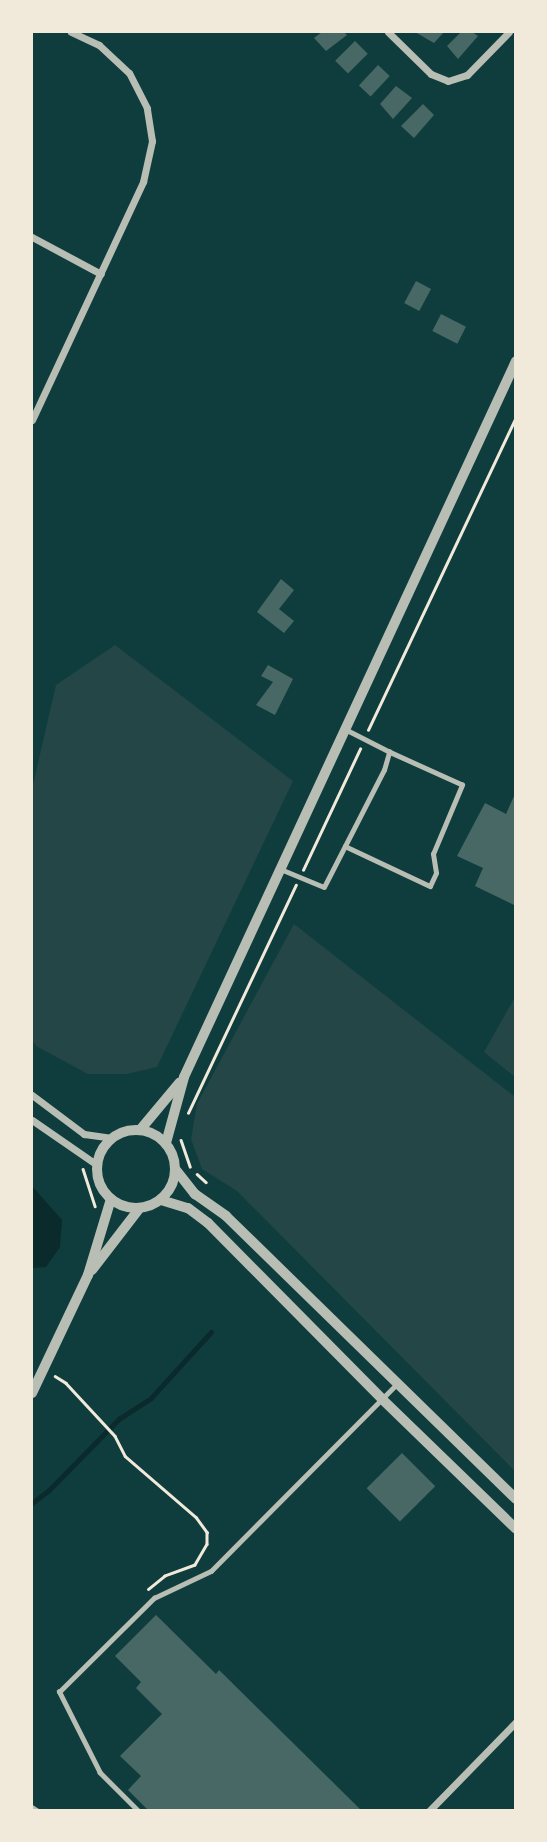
<!DOCTYPE html>
<style>
body{margin:0}
#map{position:relative;width:547px;height:1842px;overflow:hidden;background:#0f3d3e;font-family:"Alegreya Sans",sans-serif}
div>[style]{position:absolute}
.green>*{inset:0;background:#244646}
.water>*{inset:0;background:#0a2a2b}
.stream>*{height:4.5px;margin:-2.25px;padding:0 2.25px;transform-origin:2.25px;border-radius:2.25px;background:#0a2a2b}
.building>*{inset:0;background:#486865;transform-origin:0 0}
.path>*{height:2.5px;margin:-1.25px;padding:0 1.25px;transform-origin:1.25px;border-radius:1.25px;background:#f1e9da}
.service>*{height:4.5px;margin:-2.25px;padding:0 2.25px;transform-origin:2.25px;border-radius:2.25px;background:#b8beb3}
.minor>*{height:7px;margin:-3.5px;padding:0 3.5px;transform-origin:3.5px;border-radius:3.5px;background:#b8beb3}
.tertiary>*{height:10px;margin:-5px;padding:0 5px;transform-origin:5px;border-radius:5px;background:#b8beb3}
.tertiary>.ring{margin:-5px;padding:0;box-sizing:content-box;background:none;border:10px solid #b8beb3;border-radius:50%}
span{translate:-50% -50%;white-space:nowrap;text-align:center;line-height:1.15;-webkit-text-stroke:5px #f1e9da;paint-order:stroke}
.frame{position:absolute;inset:0;border:33px solid #f1e9da;pointer-events:none}
</style>
<div id="map">
<div class="green">
<i style="clip-path:polygon(115px 645px,293px 781px,157px 1067px,127px 1074px,88px 1074px,36px 1046px,32px 1039px,32px 789px,56px 685px)"></i>
<i style="clip-path:polygon(294px 924px,515px 1097px,515px 1471px,237px 1191px,202px 1169px,191px 1139px,197px 1104px)"></i>
<i style="clip-path:polygon(515px 997px,515px 1077px,484px 1052px)"></i>
</div>
<div class="water">
<i style="clip-path:polygon(32px 1186px,62px 1220px,60px 1247px,46px 1267px,32px 1268px)"></i>
</div>
<div class="stream">
<i style="left:32px;top:1503px;width:21px;rotate:-37deg"></i>
<i style="left:49px;top:1490px;width:100px;rotate:-45.4deg"></i>
<i style="left:119px;top:1419px;width:38px;rotate:-33deg"></i>
<i style="left:151px;top:1398px;width:89px;rotate:-47.7deg"></i>
</div>
<div class="building">
<i style="clip-path:polygon(322px 32px,344px 32px,347px 35px,326px 51px,314px 38px)"></i>
<i style="clip-path:polygon(415px 32px,444px 32px,434px 43px)"></i>
<i style="clip-path:polygon(461px 32px,472px 32px,478px 36px,458px 59px,447px 46px)"></i>
<i style="left:355px;top:41px;width:18px;height:28px;rotate:45deg"></i>
<i style="left:378px;top:65px;width:16px;height:28px;rotate:43deg"></i>
<i style="clip-path:polygon(396px 86px,412px 98px,393px 119px,380px 104px)"></i>
<i style="clip-path:polygon(423px 104px,434px 115px,414px 138px,401px 126px)"></i>
<i style="left:416px;top:281px;width:17px;height:25px;rotate:28deg"></i>
<i style="left:441px;top:314px;width:28px;height:19px;rotate:27deg"></i>
<i style="clip-path:polygon(281px 579px,294px 590px,279px 609px,294px 621px,284px 633px,257px 612px)"></i>
<i style="clip-path:polygon(268px 665px,293px 679px,275px 715px,256px 705px,273px 682px,261px 676px)"></i>
<i style="clip-path:polygon(514px 796px,516px 797px,516px 906px,475px 886px,483px 868px,457px 856px,485px 803px,506px 814px)"></i>
<i style="left:402px;top:1453px;width:47px;height:50px;rotate:45deg"></i>
<i style="clip-path:polygon(156px 1615px,216px 1674px,219px 1670px,362px 1811px,149px 1811px,128px 1790px,141px 1776px,120px 1756px,162px 1714px,136px 1688px,141px 1682px,115px 1656px)"></i>
</div>
<div class="path">
<i style="left:368px;top:730px;width:346px;rotate:-64.7deg"></i>
<i style="left:303px;top:870px;width:134px;rotate:-64.8deg"></i>
<i style="left:188px;top:1113px;width:252px;rotate:-64.7deg"></i>
<i style="left:181px;top:1140px;width:28px;rotate:71deg"></i>
<i style="left:83px;top:1169px;width:39px;rotate:72deg"></i>
<i style="left:197px;top:1174px;width:12px;rotate:42deg"></i>
<i style="left:55px;top:1376px;width:13px;rotate:32deg"></i>
<i style="left:66px;top:1383px;width:72px;rotate:47.2deg"></i>
<i style="left:115px;top:1436px;width:22px;rotate:63deg"></i>
<i style="left:125px;top:1456px;width:94px;rotate:40.7deg"></i>
<i style="left:196px;top:1517px;width:19px;rotate:54deg"></i>
<i style="left:207px;top:1532px;width:12px;rotate:90deg"></i>
<i style="left:207px;top:1544px;width:24px;rotate:120deg"></i>
<i style="left:195px;top:1565px;width:32px;rotate:160deg"></i>
<i style="left:165px;top:1576px;width:21px;rotate:141deg"></i>
</div>
<div class="service">
<i style="left:345px;top:846px;width:94px;rotate:25.2deg"></i>
<i style="left:430px;top:886px;width:14px;rotate:-65deg"></i>
<i style="left:436px;top:873px;width:19px;rotate:-99deg"></i>
<i style="left:433px;top:854px;width:75px;rotate:-67.2deg"></i>
<i style="left:462px;top:785px;width:80px;rotate:-155.7deg"></i>
<i style="left:283px;top:870px;width:44px;rotate:22.5deg"></i>
<i style="left:324px;top:887px;width:131px;rotate:-62.9deg"></i>
<i style="left:384px;top:770px;width:19px;rotate:-74deg"></i>
<i style="left:389px;top:752px;width:48px;rotate:-152.9deg"></i>
<i style="left:32px;top:1807px;width:7px;rotate:34deg"></i>
<i style="left:138px;top:1811px;width:54px;rotate:-135deg"></i>
<i style="left:100px;top:1773px;width:91px;rotate:-116.8deg"></i>
<i style="left:59px;top:1692px;width:134px;rotate:-44.7deg"></i>
<i style="left:154px;top:1598px;width:63px;rotate:-25.3deg"></i>
<i style="left:211px;top:1571px;width:262px;rotate:-45.2deg"></i>
</div>
<div class="minor">
<i style="left:388px;top:32px;width:60px;rotate:44.3deg"></i>
<i style="left:431px;top:74px;width:18px;rotate:22deg"></i>
<i style="left:448px;top:81px;width:20px;rotate:-18deg"></i>
<i style="left:467px;top:75px;width:60px;rotate:-45.7deg"></i>
<i style="left:32px;top:237px;width:78px;rotate:28.2deg"></i>
<i style="left:32px;top:420px;width:263px;rotate:-65deg"></i>
<i style="left:143px;top:182px;width:42px;rotate:-77.6deg"></i>
<i style="left:152px;top:141px;width:33px;rotate:-99deg"></i>
<i style="left:147px;top:108px;width:39px;rotate:-117deg"></i>
<i style="left:129px;top:73px;width:41px;rotate:-137deg"></i>
<i style="left:99px;top:45px;width:31px;rotate:-155deg"></i>
<i style="left:32px;top:1095px;width:65px;rotate:36.9deg"></i>
<i style="left:84px;top:1134px;width:28px;rotate:8deg"></i>
<i style="left:32px;top:1120px;width:79px;rotate:34.7deg"></i>
<i style="left:429px;top:1811px;width:124px;rotate:-45.7deg"></i>
</div>
<div class="tertiary">
<i class="ring" style="left:97px;top:1130px;width:68px;height:68px"></i>
<i style="left:140px;top:1130px;width:62px;rotate:-50.2deg"></i>
<i style="left:166px;top:1143px;width:68px;rotate:-74.7deg"></i>
<i style="left:184px;top:1077px;width:789px;rotate:-65.12deg"></i>
<i style="left:176px;top:1170px;width:31px;rotate:52deg"></i>
<i style="left:195px;top:1194px;width:38px;rotate:35deg"></i>
<i style="left:226px;top:1216px;width:405px;rotate:44.3deg"></i>
<i style="left:161px;top:1200px;width:28px;rotate:17deg"></i>
<i style="left:188px;top:1208px;width:25px;rotate:37deg"></i>
<i style="left:208px;top:1223px;width:249px;rotate:45.3deg"></i>
<i style="left:383px;top:1400px;width:185px;rotate:44.1deg"></i>
<i style="left:92px;top:1270px;width:77px;rotate:-52.4deg"></i>
<i style="left:32px;top:1393px;width:131px;rotate:-64.6deg"></i>
<i style="left:88px;top:1275px;width:79px;rotate:-73.2deg"></i>
</div>
<div class="frame"></div>
</div>
